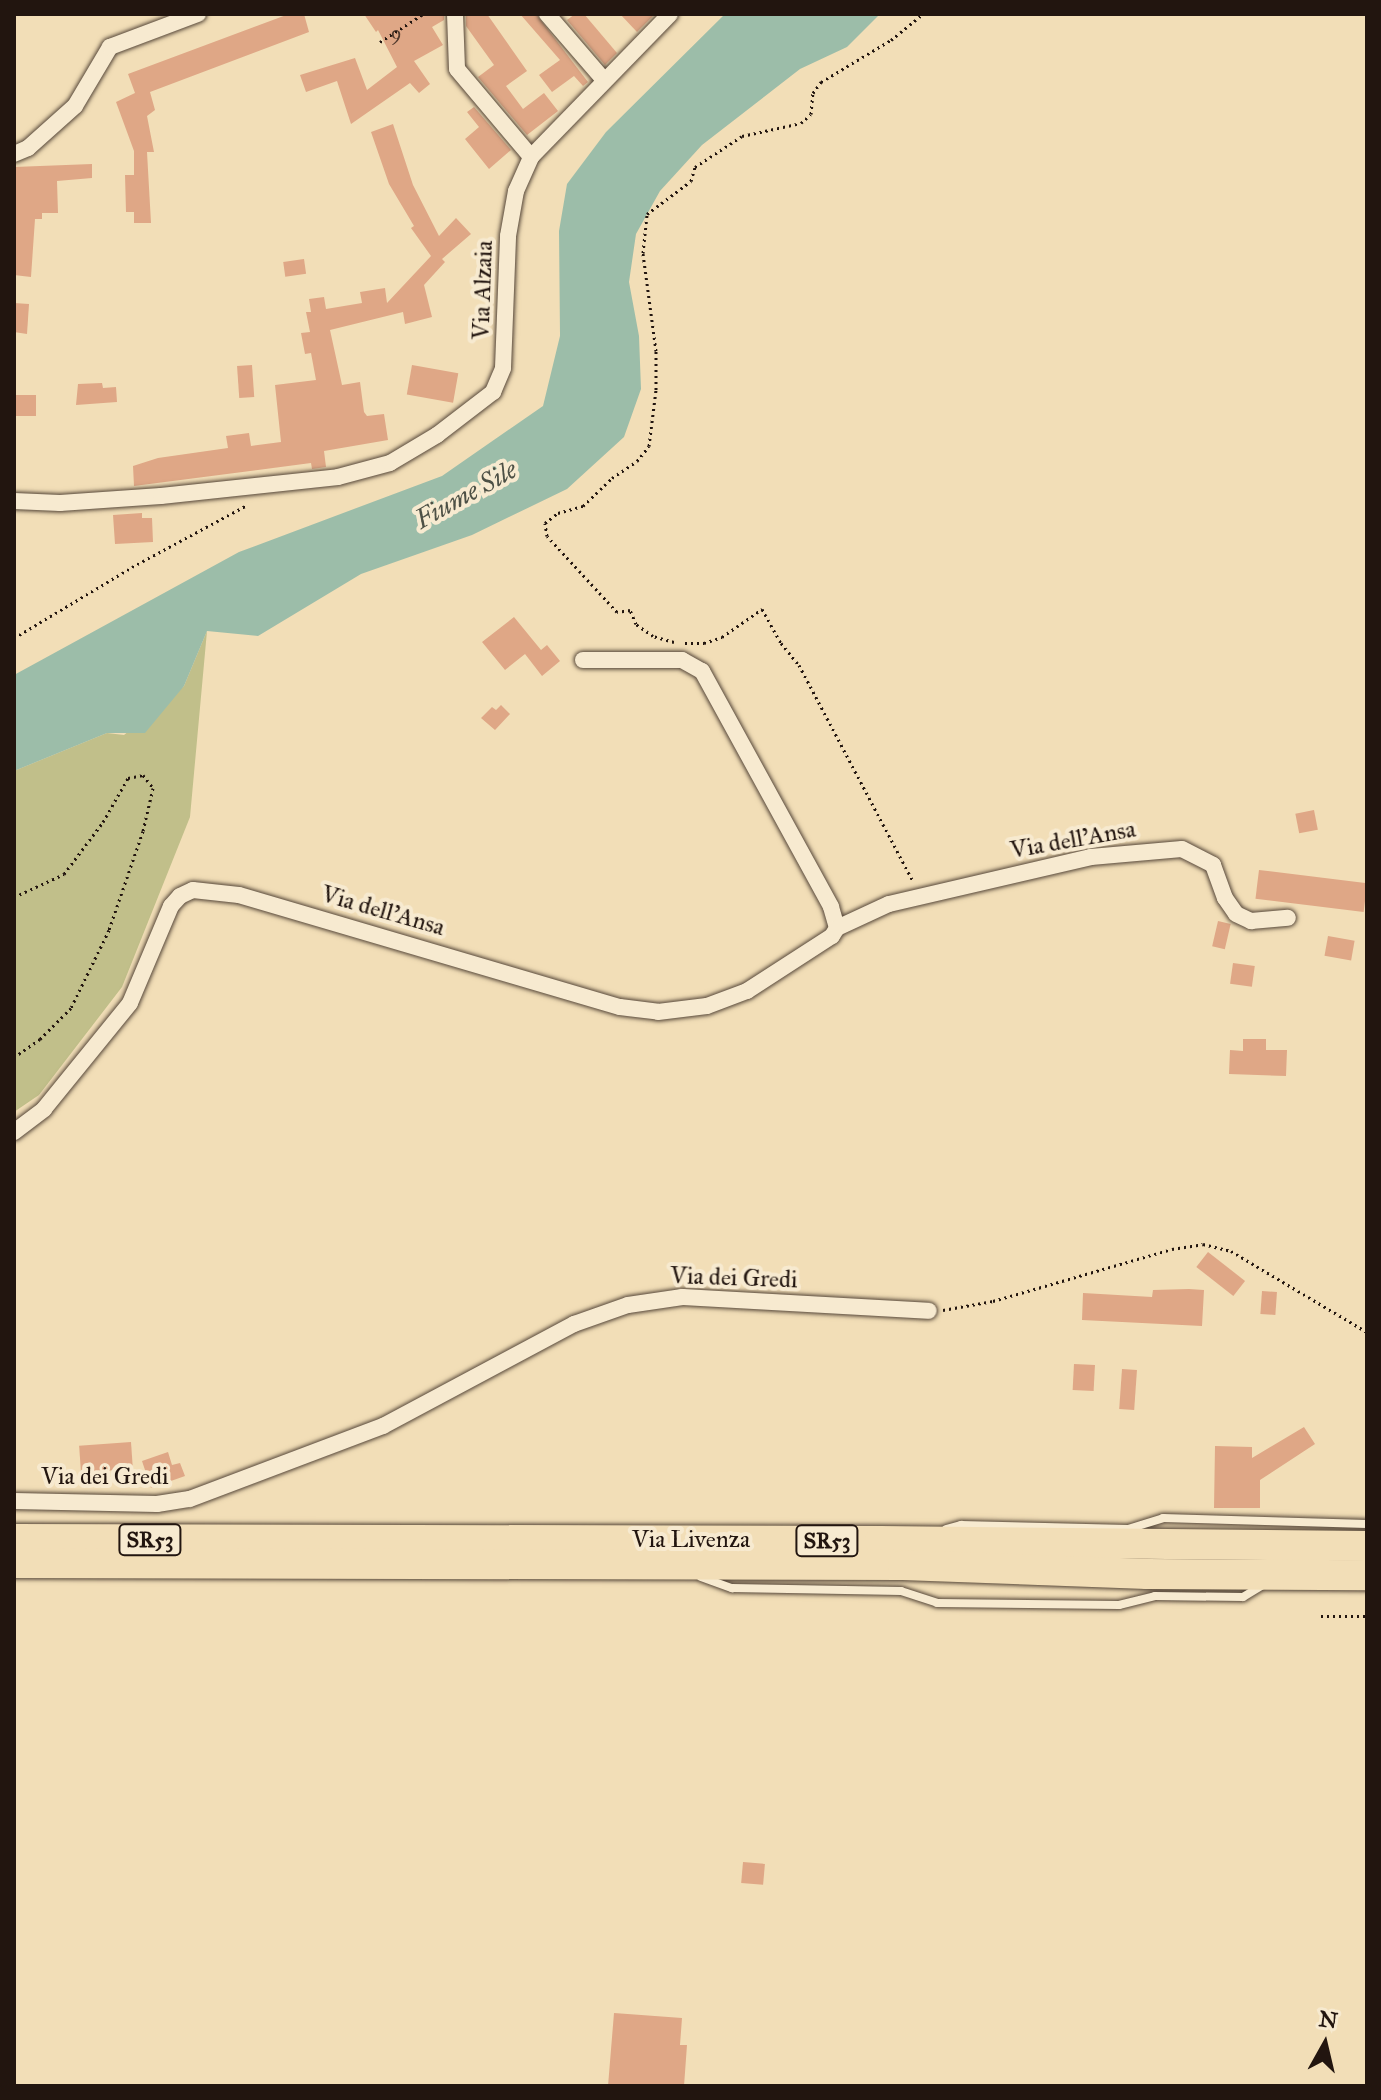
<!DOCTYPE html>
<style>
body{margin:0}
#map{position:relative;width:1381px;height:2100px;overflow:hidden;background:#f2deb7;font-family:"IM FELL Great Primer",serif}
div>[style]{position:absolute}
.green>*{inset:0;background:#c1bf8a}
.water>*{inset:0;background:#9cbda9}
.building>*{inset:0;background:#dfa786;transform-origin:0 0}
.path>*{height:3px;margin-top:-1.5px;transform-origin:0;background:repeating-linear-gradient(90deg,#22150f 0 2px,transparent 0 6px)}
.roads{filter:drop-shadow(0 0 2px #564739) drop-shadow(0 0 2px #564739)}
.lane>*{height:8px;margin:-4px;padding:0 4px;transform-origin:4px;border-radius:4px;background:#f7ead0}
.street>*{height:16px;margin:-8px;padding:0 8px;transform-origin:8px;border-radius:8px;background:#f7ead0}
.highway>*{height:30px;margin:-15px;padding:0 15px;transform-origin:15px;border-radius:15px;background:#f2deb7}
span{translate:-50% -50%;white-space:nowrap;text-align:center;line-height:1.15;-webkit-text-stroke:8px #f7ead0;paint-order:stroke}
.number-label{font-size:20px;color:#513a2d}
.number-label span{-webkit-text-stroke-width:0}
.shield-label span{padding:2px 6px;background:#f7ead0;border:2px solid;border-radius:6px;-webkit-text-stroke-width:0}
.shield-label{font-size:22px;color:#22150f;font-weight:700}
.street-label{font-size:24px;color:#22150f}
.water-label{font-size:26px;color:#4d5045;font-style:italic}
.frame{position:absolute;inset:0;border:16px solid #22150f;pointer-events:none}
.north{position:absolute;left:1285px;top:2004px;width:80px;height:80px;-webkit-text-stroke:6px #f7ead0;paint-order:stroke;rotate:8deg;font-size:22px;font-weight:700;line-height:32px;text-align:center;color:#22150f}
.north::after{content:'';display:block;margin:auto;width:28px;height:36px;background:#22150f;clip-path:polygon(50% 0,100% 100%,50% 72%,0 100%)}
</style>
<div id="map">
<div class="green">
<i style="clip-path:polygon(207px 631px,190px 817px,122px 987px,39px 1095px,14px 1112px,14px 771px,107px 733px,124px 735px,184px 686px)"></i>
</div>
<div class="water">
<i style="clip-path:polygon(725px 14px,880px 14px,847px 47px,800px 69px,702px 145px,660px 191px,636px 234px,629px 282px,639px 336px,641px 389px,624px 437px,567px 489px,472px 535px,361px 574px,258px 636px,207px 631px,184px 686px,145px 733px,107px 733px,14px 771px,14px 675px,239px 552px,442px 476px,543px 406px,560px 336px,559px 231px,567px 184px,606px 132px)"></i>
</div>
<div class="building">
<i style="clip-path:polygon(289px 14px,304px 14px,309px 32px,150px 92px,155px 110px,147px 116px,154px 152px,147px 152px,151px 223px,134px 223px,134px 212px,126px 212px,125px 175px,134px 175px,134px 151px,116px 102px,135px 93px,128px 74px)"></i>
<i style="clip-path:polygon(364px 14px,444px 14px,444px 20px,432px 27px,443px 45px,414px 61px,430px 84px,419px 93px,410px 83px,351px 124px,337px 81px,306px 92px,300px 75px,355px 58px,367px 90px,397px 67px,378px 30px,376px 32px)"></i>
<i style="clip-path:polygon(466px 14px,487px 14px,527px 71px,506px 86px,523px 109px,544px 93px,558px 111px,527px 135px,478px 77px,494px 65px,466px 26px)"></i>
<i style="clip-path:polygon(520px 14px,536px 14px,588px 82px,583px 86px,574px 76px,552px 92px,539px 75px,560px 60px)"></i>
<i style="clip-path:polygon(575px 14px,584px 14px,617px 53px,605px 65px,567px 20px)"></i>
<i style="clip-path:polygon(620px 14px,655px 14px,637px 32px)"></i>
<i style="clip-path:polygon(474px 107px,511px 150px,489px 169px,465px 139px,479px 127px,467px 112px)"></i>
<i style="clip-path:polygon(393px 124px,413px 185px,439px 236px,456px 218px,471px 234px,442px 259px,445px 262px,424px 285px,432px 317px,405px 324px,403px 312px,330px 330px,342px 385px,360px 382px,364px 412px,367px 416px,384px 414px,388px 440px,324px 451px,326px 467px,312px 469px,311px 463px,134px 486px,133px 466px,158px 458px,228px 448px,226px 436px,249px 433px,251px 446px,281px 442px,275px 385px,316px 380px,311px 353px,305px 354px,301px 333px,310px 332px,306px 312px,311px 312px,309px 299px,324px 297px,326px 309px,362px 303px,360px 292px,385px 288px,387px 303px,431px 256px,411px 228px,414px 226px,389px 184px,371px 132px)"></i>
<i style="clip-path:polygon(92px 164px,92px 178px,57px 181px,58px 213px,42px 213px,42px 219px,35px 219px,31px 277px,14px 275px,14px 167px)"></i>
<i style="left:304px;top:259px;width:15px;height:21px;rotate:82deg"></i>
<i style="clip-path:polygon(14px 303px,29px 304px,27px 334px,14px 332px)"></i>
<i style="left:252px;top:365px;width:32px;height:15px;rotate:86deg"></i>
<i style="left:412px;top:365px;width:47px;height:30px;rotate:10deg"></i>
<i style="clip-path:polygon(102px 383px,103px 388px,116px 387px,117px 402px,76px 405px,78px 384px)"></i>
<i style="left:36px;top:395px;width:21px;height:22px;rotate:90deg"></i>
<i style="clip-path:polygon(142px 513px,142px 518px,152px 518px,153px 542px,115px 544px,113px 515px)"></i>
<i style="clip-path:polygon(514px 617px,541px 650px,547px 645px,560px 661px,542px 676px,525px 654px,505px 670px,482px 642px)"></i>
<i style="clip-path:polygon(501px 705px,510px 714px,495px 730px,481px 718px,492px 707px,496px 710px)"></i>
<i style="left:1314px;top:810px;width:20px;height:19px;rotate:79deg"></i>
<i style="left:1259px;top:870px;width:109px;height:29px;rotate:7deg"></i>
<i style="left:1218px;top:921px;width:13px;height:26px;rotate:13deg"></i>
<i style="left:1328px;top:936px;width:27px;height:20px;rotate:10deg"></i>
<i style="left:1233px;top:963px;width:22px;height:21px;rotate:8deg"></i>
<i style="clip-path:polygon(1243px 1039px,1266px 1039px,1266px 1050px,1287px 1050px,1286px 1076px,1229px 1074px,1230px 1050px,1243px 1051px)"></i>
<i style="left:1208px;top:1252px;width:47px;height:19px;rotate:38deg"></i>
<i style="clip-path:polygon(1189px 1289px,1204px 1290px,1202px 1326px,1082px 1320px,1083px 1293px,1152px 1297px,1153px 1290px)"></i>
<i style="left:1262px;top:1291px;width:15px;height:23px;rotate:4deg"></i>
<i style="left:1074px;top:1364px;width:21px;height:26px;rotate:3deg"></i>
<i style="left:1122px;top:1369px;width:15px;height:40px;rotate:4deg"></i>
<i style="clip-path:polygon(1304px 1427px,1315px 1444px,1260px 1480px,1260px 1508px,1214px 1508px,1215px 1446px,1252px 1447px,1252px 1458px)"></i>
<i style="left:131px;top:1442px;width:27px;height:52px;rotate:86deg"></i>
<i style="clip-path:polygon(168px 1452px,172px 1465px,180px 1463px,185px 1476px,151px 1488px,142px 1461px)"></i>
<i style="left:743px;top:1862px;width:22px;height:21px;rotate:5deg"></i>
<i style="clip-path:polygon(614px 2013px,682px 2018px,680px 2045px,687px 2045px,684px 2086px,608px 2086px)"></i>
</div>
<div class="path">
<i style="left:380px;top:42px;width:51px;rotate:-33.1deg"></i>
<i style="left:14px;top:638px;width:138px;rotate:-31deg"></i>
<i style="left:132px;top:567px;width:131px;rotate:-28.3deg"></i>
<i style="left:674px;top:642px;width:22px;rotate:-164deg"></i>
<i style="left:653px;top:636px;width:21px;rotate:-145deg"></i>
<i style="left:636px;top:624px;width:15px;rotate:-113deg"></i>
<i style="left:630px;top:610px;width:13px;rotate:171deg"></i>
<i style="left:617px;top:612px;width:103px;rotate:-132.6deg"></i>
<i style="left:547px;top:536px;width:13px;rotate:-99deg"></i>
<i style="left:545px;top:523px;width:16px;rotate:-38deg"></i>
<i style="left:558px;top:513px;width:26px;rotate:-16deg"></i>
<i style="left:583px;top:506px;width:40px;rotate:-44deg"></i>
<i style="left:612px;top:478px;width:30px;rotate:-34deg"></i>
<i style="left:637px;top:461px;width:19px;rotate:-51deg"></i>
<i style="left:649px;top:446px;width:56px;rotate:-82.9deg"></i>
<i style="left:656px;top:390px;width:39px;rotate:-90deg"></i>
<i style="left:656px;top:351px;width:99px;rotate:-97.6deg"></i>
<i style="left:643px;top:253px;width:39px;rotate:-84deg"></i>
<i style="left:647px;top:214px;width:55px;rotate:-36.9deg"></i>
<i style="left:691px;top:181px;width:15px;rotate:-74deg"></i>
<i style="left:695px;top:167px;width:56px;rotate:-33.4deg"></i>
<i style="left:742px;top:136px;width:60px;rotate:-12.4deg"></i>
<i style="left:801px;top:123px;width:13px;rotate:-42deg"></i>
<i style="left:811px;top:114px;width:21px;rotate:-85deg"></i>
<i style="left:813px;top:93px;width:14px;rotate:-54deg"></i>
<i style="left:821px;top:82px;width:82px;rotate:-31deg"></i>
<i style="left:891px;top:40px;width:41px;rotate:-39.1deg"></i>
<i style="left:685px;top:643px;width:19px"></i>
<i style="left:704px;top:643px;width:19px;rotate:-18deg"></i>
<i style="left:722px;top:637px;width:49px;rotate:-35deg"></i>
<i style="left:762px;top:609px;width:39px;rotate:61deg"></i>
<i style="left:781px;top:643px;width:28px;rotate:51deg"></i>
<i style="left:799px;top:665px;width:244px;rotate:62.2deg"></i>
<i style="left:14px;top:897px;width:55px;rotate:-24.7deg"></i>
<i style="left:64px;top:874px;width:65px;rotate:-53.1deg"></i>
<i style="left:103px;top:822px;width:51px;rotate:-60.4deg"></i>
<i style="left:128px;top:778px;width:15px;rotate:-11deg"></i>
<i style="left:143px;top:775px;width:16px;rotate:52deg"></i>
<i style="left:153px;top:788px;width:44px;rotate:103.1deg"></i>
<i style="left:143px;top:831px;width:105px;rotate:109deg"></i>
<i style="left:109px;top:930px;width:87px;rotate:116deg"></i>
<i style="left:71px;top:1008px;width:44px;rotate:135deg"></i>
<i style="left:40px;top:1039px;width:32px;rotate:145deg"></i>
<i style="left:943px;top:1310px;width:51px;rotate:-10.2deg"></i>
<i style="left:993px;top:1301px;width:186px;rotate:-16.2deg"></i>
<i style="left:1172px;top:1249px;width:31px;rotate:-9deg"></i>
<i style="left:1203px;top:1244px;width:29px;rotate:14deg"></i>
<i style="left:1231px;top:1251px;width:158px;rotate:30.8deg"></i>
<i style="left:1321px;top:1616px;width:46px"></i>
</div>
<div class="roads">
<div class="lane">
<i style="left:946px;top:1529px;width:16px;rotate:-15deg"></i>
<i style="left:961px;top:1525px;width:167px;rotate:1.4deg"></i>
<i style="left:1128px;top:1529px;width:37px;rotate:-17deg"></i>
<i style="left:1163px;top:1518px;width:204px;rotate:1.7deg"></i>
<i style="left:701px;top:1577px;width:33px;rotate:20deg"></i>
<i style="left:732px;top:1588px;width:169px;rotate:1deg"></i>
<i style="left:901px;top:1591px;width:38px;rotate:18deg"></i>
<i style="left:937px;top:1603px;width:182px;rotate:0.6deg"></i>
<i style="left:1119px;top:1605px;width:37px;rotate:-14deg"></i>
<i style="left:1155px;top:1596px;width:88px;rotate:0.7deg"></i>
<i style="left:1243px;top:1597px;width:23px;rotate:-31deg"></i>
</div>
<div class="street">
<i style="left:455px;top:14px;width:55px;rotate:87.9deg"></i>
<i style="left:457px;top:69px;width:115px;rotate:49.9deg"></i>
<i style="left:547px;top:14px;width:87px;rotate:49.2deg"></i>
<i style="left:14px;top:154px;width:15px;rotate:-23deg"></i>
<i style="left:28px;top:148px;width:63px;rotate:-41.8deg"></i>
<i style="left:75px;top:106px;width:69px;rotate:-59.3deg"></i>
<i style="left:110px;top:47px;width:94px;rotate:-20.6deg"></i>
<i style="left:14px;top:501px;width:46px;rotate:2.5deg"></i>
<i style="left:60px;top:503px;width:101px;rotate:-4deg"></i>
<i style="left:161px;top:496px;width:178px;rotate:-6.1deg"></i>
<i style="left:338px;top:477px;width:54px;rotate:-15.1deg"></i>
<i style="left:390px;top:463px;width:55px;rotate:-30.8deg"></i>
<i style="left:437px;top:435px;width:71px;rotate:-37.5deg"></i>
<i style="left:493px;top:392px;width:26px;rotate:-67deg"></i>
<i style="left:503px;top:368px;width:132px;rotate:-87.8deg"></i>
<i style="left:508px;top:236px;width:46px;rotate:-79.9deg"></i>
<i style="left:516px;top:191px;width:37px;rotate:-66deg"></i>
<i style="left:531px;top:157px;width:199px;rotate:-45.8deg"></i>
<i style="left:583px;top:660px;width:99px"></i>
<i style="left:682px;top:660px;width:23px;rotate:29deg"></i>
<i style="left:702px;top:671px;width:269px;rotate:61.3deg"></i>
<i style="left:831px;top:907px;width:22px;rotate:74deg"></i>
<i style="left:14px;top:1132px;width:38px;rotate:-37deg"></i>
<i style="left:44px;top:1109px;width:136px;rotate:-50.9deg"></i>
<i style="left:130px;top:1003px;width:105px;rotate:-67.1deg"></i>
<i style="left:171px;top:906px;width:13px;rotate:-48deg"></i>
<i style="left:180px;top:896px;width:14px;rotate:-25deg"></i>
<i style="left:193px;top:890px;width:46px;rotate:6.2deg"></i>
<i style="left:239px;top:895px;width:397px;rotate:16.4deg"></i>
<i style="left:620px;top:1007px;width:38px;rotate:7deg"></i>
<i style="left:658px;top:1012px;width:49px;rotate:-7deg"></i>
<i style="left:707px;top:1006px;width:43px;rotate:-20.6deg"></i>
<i style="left:747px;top:991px;width:101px;rotate:-32.9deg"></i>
<i style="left:832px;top:936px;width:9px;rotate:-58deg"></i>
<i style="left:837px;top:928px;width:57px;rotate:-24.8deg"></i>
<i style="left:889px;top:904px;width:207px;rotate:-13.1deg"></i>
<i style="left:1091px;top:857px;width:91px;rotate:-5deg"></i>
<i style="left:1182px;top:849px;width:35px;rotate:27deg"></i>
<i style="left:1213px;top:865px;width:35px;rotate:70deg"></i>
<i style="left:1225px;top:898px;width:19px;rotate:55deg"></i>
<i style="left:1236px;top:914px;width:17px;rotate:25deg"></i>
<i style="left:1251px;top:921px;width:37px;rotate:-5deg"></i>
<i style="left:14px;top:1501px;width:143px;rotate:1.2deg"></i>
<i style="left:157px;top:1504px;width:33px;rotate:-9deg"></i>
<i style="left:190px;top:1499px;width:206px;rotate:-20.7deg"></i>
<i style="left:383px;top:1426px;width:217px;rotate:-28.1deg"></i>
<i style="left:574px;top:1324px;width:57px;rotate:-19.4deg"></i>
<i style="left:628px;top:1305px;width:55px;rotate:-8.4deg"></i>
<i style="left:682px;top:1297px;width:247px;rotate:3.2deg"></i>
</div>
<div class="highway">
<i style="left:14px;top:1539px;width:866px;rotate:0.13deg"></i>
<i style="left:880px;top:1541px;width:487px;rotate:0.6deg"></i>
<i style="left:14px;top:1563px;width:889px;rotate:0.13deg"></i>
<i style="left:903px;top:1565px;width:244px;rotate:2.1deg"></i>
<i style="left:1147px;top:1574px;width:220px;rotate:0.3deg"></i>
</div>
</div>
<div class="number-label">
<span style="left:396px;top:33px">9</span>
</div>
<div class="shield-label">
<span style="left:150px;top:1540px">SR53</span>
<span style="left:827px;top:1541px">SR53</span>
</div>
<div class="street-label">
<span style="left:483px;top:290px;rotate:-88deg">Via Alzaia</span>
<span style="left:1073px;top:840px;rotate:-10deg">Via dell'Ansa</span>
<span style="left:383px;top:911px;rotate:16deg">Via dell'Ansa</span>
<span style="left:734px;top:1278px;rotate:2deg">Via dei Gredi</span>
<span style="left:105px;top:1477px">Via dei Gredi</span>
<span style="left:691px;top:1540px">Via Livenza</span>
</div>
<div class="water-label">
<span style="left:466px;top:495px;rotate:-29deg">Fiume Sile</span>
</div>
<div class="frame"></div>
<div class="north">N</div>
</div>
